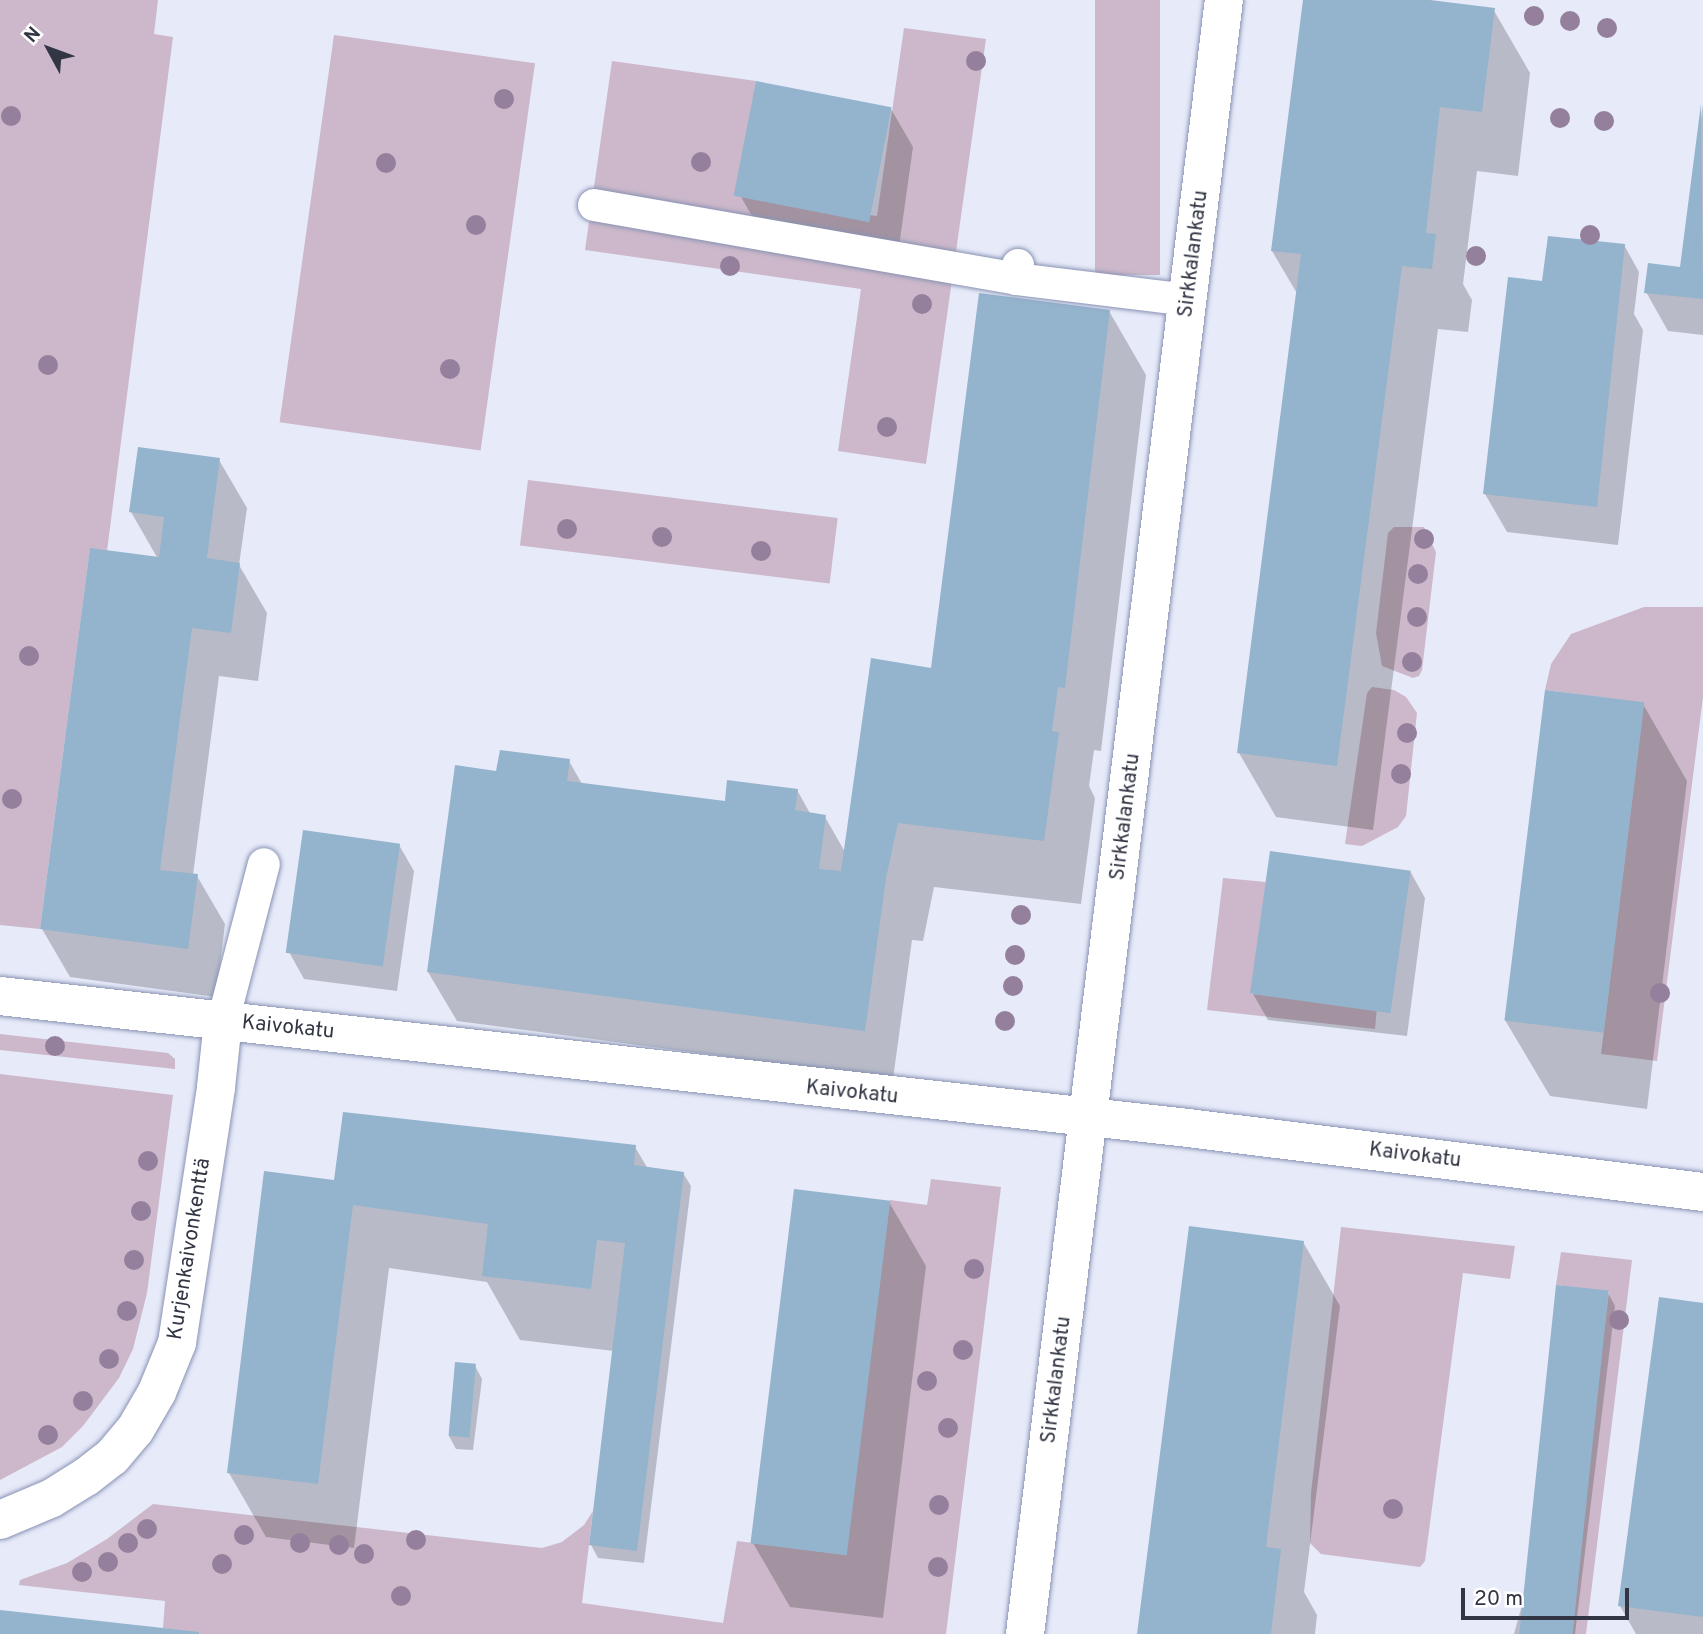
<!DOCTYPE html>
<meta charset="utf-8">
<style>
body{margin:0}
#map{position:relative;width:1703px;height:1634px;overflow:hidden;background:#e6eaf9;font-family:Overpass,sans-serif}
div>[style]{position:absolute}
.green>*{inset:0;background:#ccb8ca;transform-origin:0 0}
.shadow>*{inset:0;background:#0003}
.building>*{inset:0;background:#94b3cd;transform-origin:0 0}
.roads{filter:drop-shadow(0 0 2px #8892b3) drop-shadow(0 0 2px #8892b3)}
.service>*{height:32px;margin:-16px;padding:0 16px;transform-origin:16px;border-radius:16px;background:#fff}
.minor>*{height:38px;margin:-19px;padding:0 19px;transform-origin:19px;border-radius:19px;background:#fff}
.trees>*{width:20px;height:20px;margin:-10px;border-radius:50%;background:#94809c}
span{translate:-50% -50%;white-space:nowrap;text-align:center;line-height:1.15;-webkit-text-stroke:5px #fff;paint-order:stroke}
.street-label{font-size:21px;color:#323644}
.north{position:absolute;left:14px;top:14px;width:70px;height:70px;-webkit-text-stroke:5px #fff;paint-order:stroke;rotate:311deg;font-size:19px;font-weight:700;line-height:28px;text-align:center;color:#323644}
.north::after{content:'';display:block;margin:auto;width:24px;height:32px;background:#323644;clip-path:polygon(50% 0,100% 100%,50% 72%,0 100%)}
.scale{position:absolute;left:1461px;top:1588px;width:168px;height:32px;box-sizing:border-box;border:4px solid #323644;border-top:0;padding-left:9px;font-size:21px;line-height:24px;white-space:nowrap;color:#323644;-webkit-text-stroke:5px #fff;paint-order:stroke}
</style>
<div id="map">
<div class="green">
<i style="clip-path:polygon(0 0,158px 0,154px 34px,173px 37px,107px 551px,90px 549px,40px 929px,0 925px)"></i>
<i style="left:1095px;top:0;width:65px;height:275px"></i>
<i style="clip-path:polygon(904px 28px,986px 39px,926px 464px,838px 451px,861px 289px,585px 250px,612px 61px,756px 81px,740px 197px,877px 216px)"></i>
<i style="left:334px;top:35px;width:203px;height:391px;rotate:8deg"></i>
<i style="left:528px;top:480px;width:312px;height:66px;rotate:7deg"></i>
<i style="clip-path:polygon(1394px 527px,1424px 527px,1436px 552px,1422px 670px,1419px 676px,1413px 678px,1382px 666px,1376px 633px,1388px 533px)"></i>
<i style="clip-path:polygon(1644px 607px,1703px 607px,1703px 697px,1657px 1061px,1601px 1054px,1644px 703px,1545px 690px,1551px 664px,1571px 634px)"></i>
<i style="clip-path:polygon(1372px 687px,1394px 690px,1406px 697px,1417px 713px,1406px 816px,1398px 827px,1362px 846px,1345px 844px,1367px 693px)"></i>
<i style="clip-path:polygon(1223px 878px,1266px 882px,1251px 994px,1377px 1008px,1375px 1029px,1207px 1010px)"></i>
<i style="clip-path:polygon(0 1034px,168px 1053px,175px 1059px,175px 1069px,0 1050px)"></i>
<i style="clip-path:polygon(0 1074px,173px 1095px,147px 1293px,133px 1349px,119px 1378px,83px 1426px,62px 1447px,0 1480px)"></i>
<i style="clip-path:polygon(931px 1179px,1001px 1187px,946px 1634px,201px 1634px,163px 1628px,165px 1601px,19px 1585px,20px 1580px,67px 1563px,107px 1539px,153px 1504px,542px 1548px,562px 1542px,584px 1525px,593px 1511px,582px 1603px,723px 1623px,737px 1541px,846px 1555px,890px 1200px,927px 1205px)"></i>
<i style="clip-path:polygon(1341px 1227px,1515px 1246px,1510px 1279px,1463px 1273px,1425px 1561px,1420px 1567px,1321px 1554px,1310px 1543px,1311px 1493px)"></i>
<i style="clip-path:polygon(1561px 1252px,1632px 1260px,1586px 1634px,1567px 1634px,1609px 1292px,1556px 1285px)"></i>
</div>
<div class="shadow">
<i style="clip-path:polygon(1305px 0,1415px 0,1493px 9px,1530px 73px,1518px 176px,1477px 171px,1463px 284px,1472px 300px,1468px 332px,1438px 329px,1373px 830px,1276px 817px,1239px 753px,1298px 295px,1272px 251px)"></i>
<i style="clip-path:polygon(1703px 104px,1703px 335px,1668px 331px,1646px 292px,1681px 269px)"></i>
<i style="clip-path:polygon(891px 109px,913px 147px,898px 254px,763px 235px,741px 197px)"></i>
<i style="clip-path:polygon(1624px 245px,1639px 272px,1634px 314px,1643px 330px,1618px 545px,1507px 532px,1485px 494px,1544px 283px)"></i>
<i style="clip-path:polygon(1109px 311px,1146px 375px,1101px 751px,1094px 750px,1089px 786px,1095px 798px,1081px 904px,934px 887px,923px 941px,912px 940px,893px 1079px,457px 1021px,428px 972px,498px 773px,569px 761px,582px 784px,726px 803px,797px 790px,811px 815px,825px 817px,845px 852px)"></i>
<i style="clip-path:polygon(219px 460px,247px 508px,239px 565px,267px 613px,258px 681px,219px 676px,193px 875px,197px 876px,225px 924px,216px 997px,70px 977px,42px 929px,158px 559px,131px 512px)"></i>
<i style="clip-path:polygon(1643px 704px,1687px 781px,1647px 1109px,1550px 1096px,1505px 1020px)"></i>
<i style="clip-path:polygon(399px 845px,414px 871px,397px 991px,304px 979px,289px 952px)"></i>
<i style="clip-path:polygon(1410px 871px,1425px 898px,1407px 1036px,1268px 1020px,1253px 994px)"></i>
<i style="clip-path:polygon(635px 1147px,648px 1169px,683px 1173px,691px 1186px,644px 1563px,598px 1558px,591px 1545px,614px 1351px,520px 1340px,487px 1282px,389px 1268px,354px 1548px,266px 1537px,229px 1473px,336px 1182px)"></i>
<i style="clip-path:polygon(889px 1202px,926px 1266px,883px 1618px,790px 1607px,753px 1543px)"></i>
<i style="clip-path:polygon(1303px 1242px,1340px 1306px,1304px 1592px,1317px 1615px,1315px 1634px,1139px 1634px)"></i>
<i style="clip-path:polygon(1608px 1293px,1615px 1306px,1575px 1634px,1514px 1634px)"></i>
<i style="clip-path:polygon(1703px 1304px,1703px 1634px,1636px 1634px,1620px 1606px)"></i>
<i style="clip-path:polygon(475px 1366px,482px 1379px,473px 1450px,456px 1449px,449px 1436px)"></i>
</div>
<div class="building">
<i style="clip-path:polygon(1303px 0,1430px 0,1495px 8px,1482px 112px,1440px 107px,1426px 233px,1436px 234px,1432px 269px,1402px 266px,1337px 766px,1237px 753px,1301px 254px,1271px 251px)"></i>
<i style="left:756px;top:81px;width:138px;height:117px;rotate:11deg"></i>
<i style="clip-path:polygon(1701px 104px,1703px 299px,1644px 293px,1648px 263px,1680px 267px)"></i>
<i style="clip-path:polygon(1548px 236px,1625px 244px,1597px 507px,1483px 494px,1508px 277px,1542px 281px)"></i>
<i style="clip-path:polygon(979px 293px,1110px 310px,1065px 688px,1058px 687px,1052px 731px,1059px 732px,1044px 841px,898px 823px,886px 878px,865px 1031px,427px 972px,455px 765px,496px 771px,500px 750px,570px 759px,567px 781px,725px 801px,727px 780px,798px 789px,795px 810px,826px 815px,819px 869px,841px 871px,871px 658px,931px 668px)"></i>
<i style="clip-path:polygon(138px 447px,220px 458px,207px 558px,240px 563px,231px 633px,192px 628px,160px 870px,198px 874px,188px 949px,40px 929px,90px 548px,159px 557px,164px 517px,129px 512px)"></i>
<i style="left:1545px;top:690px;width:100px;height:333px;rotate:7deg"></i>
<i style="left:303px;top:830px;width:98px;height:124px;rotate:8deg"></i>
<i style="left:1270px;top:851px;width:142px;height:144px;rotate:8deg"></i>
<i style="clip-path:polygon(343px 1112px,636px 1145px,634px 1165px,684px 1172px,637px 1551px,589px 1545px,625px 1243px,597px 1240px,591px 1289px,482px 1276px,488px 1224px,353px 1205px,318px 1484px,227px 1473px,264px 1171px,334px 1180px)"></i>
<i style="left:794px;top:1189px;width:97px;height:357px;rotate:7deg"></i>
<i style="clip-path:polygon(1189px 1226px,1304px 1241px,1266px 1547px,1281px 1549px,1271px 1634px,1137px 1634px)"></i>
<i style="left:1556px;top:1285px;width:53px;height:352px;rotate:6deg"></i>
<i style="clip-path:polygon(1659px 1297px,1703px 1303px,1703px 1617px,1618px 1606px)"></i>
<i style="left:455px;top:1362px;width:21px;height:74px;rotate:5deg"></i>
<i style="clip-path:polygon(0 1610px,199px 1632px,199px 1634px,0 1634px)"></i>
</div>
<div class="roads">
<div class="service">
<i style="left:594px;top:205px;width:429px;rotate:9.9deg"></i>
<i style="left:1018px;top:265px;width:14px;rotate:94deg"></i>
<i style="left:1017px;top:279px;width:172px;rotate:7deg"></i>
<i style="left:223px;top:1021px;width:162px;rotate:-75.4deg"></i>
</div>
<div class="minor">
<i style="left:0;top:996px;width:1195px;rotate:6.34deg"></i>
<i style="left:1188px;top:1128px;width:519px;rotate:7.08deg"></i>
<i style="left:0;top:1520px;width:56px;rotate:-22.9deg"></i>
<i style="left:52px;top:1498px;width:40px;rotate:-32deg"></i>
<i style="left:86px;top:1477px;width:33px;rotate:-38deg"></i>
<i style="left:112px;top:1457px;width:35px;rotate:-50deg"></i>
<i style="left:135px;top:1430px;width:44px;rotate:-59.9deg"></i>
<i style="left:157px;top:1392px;width:53px;rotate:-67.8deg"></i>
<i style="left:177px;top:1343px;width:259px;rotate:-81.3deg"></i>
<i style="left:216px;top:1087px;width:66px;rotate:-83.9deg"></i>
<i style="left:1025px;top:1634px;width:1646px;rotate:-83.06deg"></i>
</div>
</div>
<div class="trees">
<i style="left:1534px;top:16px"></i>
<i style="left:1570px;top:21px"></i>
<i style="left:1607px;top:28px"></i>
<i style="left:976px;top:61px"></i>
<i style="left:504px;top:99px"></i>
<i style="left:11px;top:116px"></i>
<i style="left:1560px;top:118px"></i>
<i style="left:1604px;top:121px"></i>
<i style="left:701px;top:162px"></i>
<i style="left:386px;top:163px"></i>
<i style="left:476px;top:225px"></i>
<i style="left:1590px;top:235px"></i>
<i style="left:1476px;top:256px"></i>
<i style="left:730px;top:266px"></i>
<i style="left:922px;top:304px"></i>
<i style="left:48px;top:365px"></i>
<i style="left:450px;top:369px"></i>
<i style="left:887px;top:427px"></i>
<i style="left:567px;top:529px"></i>
<i style="left:662px;top:537px"></i>
<i style="left:1424px;top:539px"></i>
<i style="left:761px;top:551px"></i>
<i style="left:1418px;top:574px"></i>
<i style="left:1417px;top:617px"></i>
<i style="left:29px;top:656px"></i>
<i style="left:1412px;top:662px"></i>
<i style="left:1407px;top:733px"></i>
<i style="left:1401px;top:774px"></i>
<i style="left:12px;top:799px"></i>
<i style="left:1021px;top:915px"></i>
<i style="left:1015px;top:955px"></i>
<i style="left:1013px;top:986px"></i>
<i style="left:1660px;top:993px"></i>
<i style="left:1005px;top:1021px"></i>
<i style="left:55px;top:1046px"></i>
<i style="left:148px;top:1161px"></i>
<i style="left:141px;top:1211px"></i>
<i style="left:134px;top:1260px"></i>
<i style="left:974px;top:1269px"></i>
<i style="left:127px;top:1311px"></i>
<i style="left:1619px;top:1320px"></i>
<i style="left:963px;top:1350px"></i>
<i style="left:109px;top:1359px"></i>
<i style="left:927px;top:1381px"></i>
<i style="left:83px;top:1401px"></i>
<i style="left:948px;top:1428px"></i>
<i style="left:48px;top:1435px"></i>
<i style="left:939px;top:1505px"></i>
<i style="left:1393px;top:1509px"></i>
<i style="left:147px;top:1529px"></i>
<i style="left:244px;top:1535px"></i>
<i style="left:416px;top:1540px"></i>
<i style="left:128px;top:1543px"></i>
<i style="left:300px;top:1543px"></i>
<i style="left:339px;top:1545px"></i>
<i style="left:364px;top:1554px"></i>
<i style="left:108px;top:1562px"></i>
<i style="left:222px;top:1564px"></i>
<i style="left:938px;top:1567px"></i>
<i style="left:82px;top:1572px"></i>
<i style="left:401px;top:1596px"></i>
</div>
<div class="street-label">
<span style="left:1194px;top:254px;rotate:-83deg">Sirkkalankatu</span>
<span style="left:1126px;top:817px;rotate:-83deg">Sirkkalankatu</span>
<span style="left:288px;top:1028px;rotate:6deg">Kaivokatu</span>
<span style="left:852px;top:1093px;rotate:6deg">Kaivokatu</span>
<span style="left:1415px;top:1156px;rotate:7deg">Kaivokatu</span>
<span style="left:190px;top:1249px;rotate:-81deg">Kurjenkaivonkenttä</span>
<span style="left:1057px;top:1380px;rotate:-83deg">Sirkkalankatu</span>
</div>
<div class="north">N</div>
<div class="scale">20 m</div>
</div>
